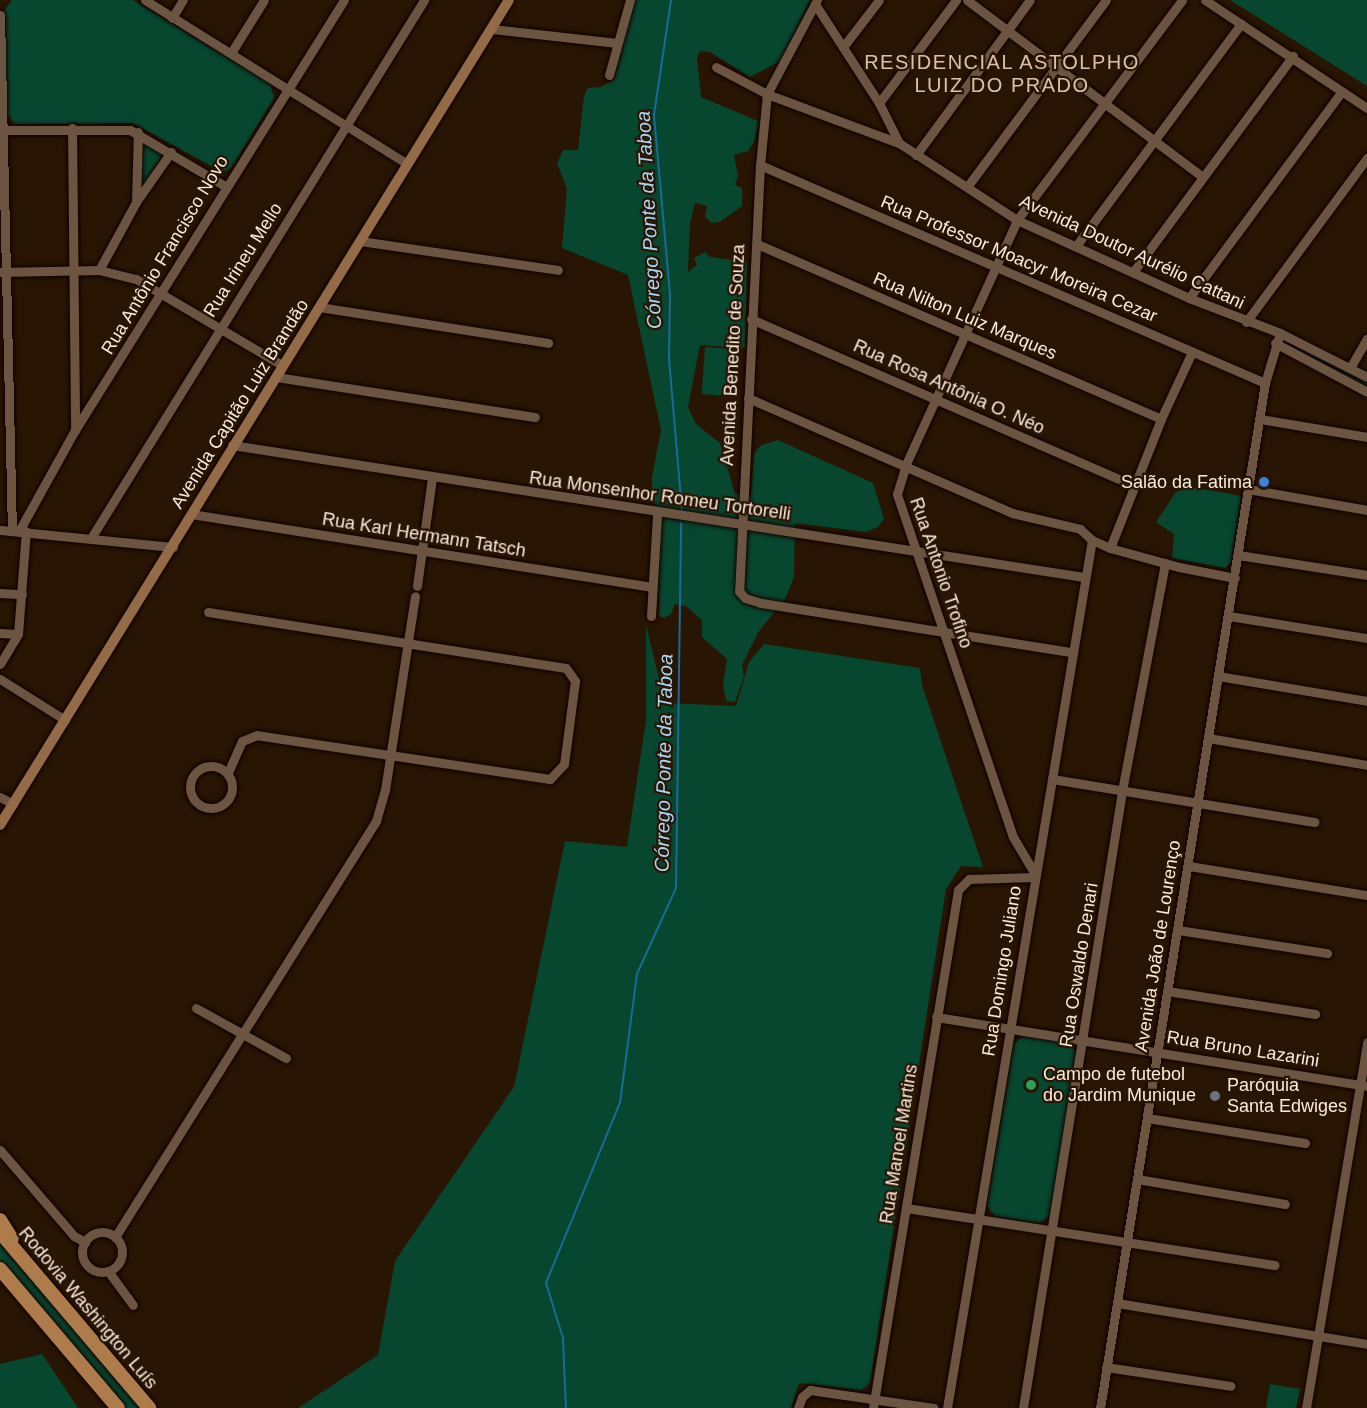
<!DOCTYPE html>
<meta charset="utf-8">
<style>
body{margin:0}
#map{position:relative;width:1367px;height:1408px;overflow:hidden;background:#291503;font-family:Helvetica,sans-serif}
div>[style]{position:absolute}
.green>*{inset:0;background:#08472f;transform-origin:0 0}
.stream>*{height:2px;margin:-1px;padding:0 1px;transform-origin:1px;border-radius:1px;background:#1b6a96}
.roads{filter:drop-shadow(0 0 2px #110200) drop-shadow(0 0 2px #110200)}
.minor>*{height:9px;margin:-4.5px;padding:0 4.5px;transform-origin:4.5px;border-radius:4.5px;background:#6b5440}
.minor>.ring{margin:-4.5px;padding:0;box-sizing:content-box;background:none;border:9px solid #6b5440;border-radius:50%}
.major>*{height:10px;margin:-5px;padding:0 5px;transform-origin:5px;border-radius:5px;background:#936b47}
.highway>*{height:14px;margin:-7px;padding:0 7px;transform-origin:7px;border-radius:7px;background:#ae7b4b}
.dots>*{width:16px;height:16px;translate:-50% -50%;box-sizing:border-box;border:3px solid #291503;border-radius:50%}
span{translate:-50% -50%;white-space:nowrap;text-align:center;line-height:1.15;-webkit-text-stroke:4.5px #291503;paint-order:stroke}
.street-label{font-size:18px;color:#f9ebdf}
.poi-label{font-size:18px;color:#f9ebdf}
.right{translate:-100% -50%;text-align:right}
.left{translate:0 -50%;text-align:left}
.neighbourhood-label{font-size:20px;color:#dcc1aa;letter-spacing:1.5px}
.water-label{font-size:20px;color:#aad6f4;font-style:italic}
</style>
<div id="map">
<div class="green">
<i style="clip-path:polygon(12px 0,133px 0,270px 84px,274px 98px,231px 168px,222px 172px,133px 123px,15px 124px,7px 114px,4px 11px)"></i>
<i style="clip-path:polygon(635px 0,810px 0,780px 61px,750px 77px,710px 52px,700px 51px,697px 58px,701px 97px,758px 121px,754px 142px,748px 151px,734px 155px,738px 176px,735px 185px,742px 188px,742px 206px,720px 222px,712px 223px,705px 217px,707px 206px,695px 203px,690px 223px,688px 272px,697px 265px,694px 258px,705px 252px,710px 257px,747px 262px,745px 348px,700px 345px,688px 407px,696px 424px,720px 443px,735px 494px,751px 496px,754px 454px,760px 446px,778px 440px,873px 483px,884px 519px,878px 527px,866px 532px,795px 523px,794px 577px,785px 599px,759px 631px,742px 665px,744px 676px,735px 702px,726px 701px,723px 685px,727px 659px,702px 637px,702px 620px,686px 606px,675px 604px,671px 614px,664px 618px,659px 616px,661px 525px,652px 494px,652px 477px,661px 430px,628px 275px,562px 248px,567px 189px,557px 163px,563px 150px,578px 150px,584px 96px,588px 88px,601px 87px,614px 80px)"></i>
<i style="clip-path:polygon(1230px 0,1367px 0,1367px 86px)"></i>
<i style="clip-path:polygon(140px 140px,163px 154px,142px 187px,140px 187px)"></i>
<i style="clip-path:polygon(1295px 344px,1367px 382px,1367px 390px,1292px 348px)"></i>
<i style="left:705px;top:347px;width:29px;height:47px;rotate:4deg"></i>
<i style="clip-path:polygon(1191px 487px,1241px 496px,1231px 562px,1225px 568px,1172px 558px,1174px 534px,1156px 522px,1176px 492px)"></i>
<i style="clip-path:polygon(646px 625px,665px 703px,736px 706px,749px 662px,764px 644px,920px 668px,922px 685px,983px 867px,961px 866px,946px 889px,870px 1382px,862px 1390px,799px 1383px,791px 1408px,298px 1408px,378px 1355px,395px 1261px,514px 1087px,565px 841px,627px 847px,646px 720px)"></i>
<i style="clip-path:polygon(1025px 1035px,1069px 1043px,1077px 1054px,1050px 1215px,1039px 1223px,995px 1216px,987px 1205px,1014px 1044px)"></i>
<i style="left:0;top:1239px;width:223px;height:22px;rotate:49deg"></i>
<i style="clip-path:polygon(42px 1354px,78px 1408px,0 1408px,0 1364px)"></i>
<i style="clip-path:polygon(1270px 1384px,1300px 1389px,1296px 1408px,1266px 1408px)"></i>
</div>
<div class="stream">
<i style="left:671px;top:0;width:116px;rotate:98.4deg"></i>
<i style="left:654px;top:115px;width:179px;rotate:84.9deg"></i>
<i style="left:670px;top:293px;width:66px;rotate:90.9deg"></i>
<i style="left:669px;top:359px;width:152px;rotate:85.1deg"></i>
<i style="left:566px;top:1408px;width:70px;rotate:-92.5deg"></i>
<i style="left:563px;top:1338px;width:58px;rotate:-107.2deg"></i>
<i style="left:546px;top:1283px;width:195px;rotate:-67.7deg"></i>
<i style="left:620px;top:1103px;width:130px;rotate:-82.5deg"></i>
<i style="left:637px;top:974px;width:94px;rotate:-65.6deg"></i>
<i style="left:676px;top:888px;width:365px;rotate:-89.2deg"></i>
</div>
<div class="roads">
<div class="minor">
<i style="left:145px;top:0;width:309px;rotate:32deg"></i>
<i style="left:817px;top:0;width:106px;rotate:118deg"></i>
<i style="left:767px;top:94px;width:71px;rotate:95.6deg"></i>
<i style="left:760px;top:165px;width:427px;rotate:92.8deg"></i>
<i style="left:739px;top:591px;width:9px;rotate:49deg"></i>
<i style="left:745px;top:598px;width:17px;rotate:17deg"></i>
<i style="left:761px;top:603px;width:315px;rotate:9deg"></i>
<i style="left:967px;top:0;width:293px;rotate:36.9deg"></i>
<i style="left:1205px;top:0;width:195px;rotate:33.7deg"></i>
<i style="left:815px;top:4px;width:118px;rotate:57.1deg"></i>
<i style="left:879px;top:103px;width:45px;rotate:63.4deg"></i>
<i style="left:899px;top:143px;width:141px;rotate:33.1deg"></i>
<i style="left:1017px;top:220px;width:189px;rotate:24.4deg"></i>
<i style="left:1189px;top:298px;width:97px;rotate:21deg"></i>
<i style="left:1280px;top:333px;width:52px;rotate:106.7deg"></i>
<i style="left:1265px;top:383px;width:1038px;rotate:99.14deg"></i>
<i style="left:0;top:15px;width:516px;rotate:88.67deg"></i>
<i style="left:172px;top:18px;width:21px;rotate:-59deg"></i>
<i style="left:492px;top:29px;width:126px;rotate:6.4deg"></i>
<i style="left:843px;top:47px;width:59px;rotate:-52.5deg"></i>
<i style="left:231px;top:53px;width:62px;rotate:-58.1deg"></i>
<i style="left:716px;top:67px;width:58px;rotate:27.9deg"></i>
<i style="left:767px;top:94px;width:141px;rotate:20.4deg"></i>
<i style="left:609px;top:75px;width:78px;rotate:-74.4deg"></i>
<i style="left:879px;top:103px;width:129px;rotate:-53.2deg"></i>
<i style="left:72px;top:128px;width:302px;rotate:89.4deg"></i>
<i style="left:5px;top:130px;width:125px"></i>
<i style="left:130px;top:130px;width:110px;rotate:30.5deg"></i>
<i style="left:916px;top:155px;width:192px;rotate:-53.7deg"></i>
<i style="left:760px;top:165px;width:550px;rotate:23.35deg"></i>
<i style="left:967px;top:187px;width:233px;rotate:-53.4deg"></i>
<i style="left:136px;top:202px;width:70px;rotate:-88.4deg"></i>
<i style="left:360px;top:241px;width:200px;rotate:8.3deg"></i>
<i style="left:757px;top:244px;width:440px;rotate:23.4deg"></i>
<i style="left:1076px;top:246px;width:277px;rotate:-53.4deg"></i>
<i style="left:99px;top:270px;width:77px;rotate:-61.4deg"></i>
<i style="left:136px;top:202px;width:61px;rotate:-55deg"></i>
<i style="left:0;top:272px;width:99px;rotate:-1.2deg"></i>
<i style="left:99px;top:270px;width:38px;rotate:14deg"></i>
<i style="left:136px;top:279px;width:169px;rotate:30.5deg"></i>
<i style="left:1133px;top:272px;width:269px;rotate:-53.5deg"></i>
<i style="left:1189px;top:298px;width:257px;rotate:-53.5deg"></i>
<i style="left:319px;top:307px;width:232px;rotate:8.9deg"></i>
<i style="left:751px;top:319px;width:417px;rotate:23.5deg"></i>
<i style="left:1246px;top:322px;width:204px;rotate:-53.6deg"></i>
<i style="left:1280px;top:333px;width:97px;rotate:26.8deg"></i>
<i style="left:1275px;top:343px;width:104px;rotate:28deg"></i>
<i style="left:1350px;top:368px;width:34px;rotate:-60deg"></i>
<i style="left:276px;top:377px;width:262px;rotate:8.8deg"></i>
<i style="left:748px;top:398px;width:288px;rotate:23.5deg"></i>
<i style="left:1012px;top:513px;width:70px;rotate:13.2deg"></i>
<i style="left:1080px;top:529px;width:16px;rotate:43deg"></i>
<i style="left:1092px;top:540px;width:20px;rotate:24deg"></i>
<i style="left:1110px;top:548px;width:72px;rotate:15.4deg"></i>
<i style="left:1179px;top:567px;width:57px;rotate:11.1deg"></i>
<i style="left:1260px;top:419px;width:109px;rotate:9.5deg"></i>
<i style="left:232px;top:445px;width:862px;rotate:8.81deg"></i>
<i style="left:1248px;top:489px;width:121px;rotate:10deg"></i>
<i style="left:191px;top:514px;width:467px;rotate:9deg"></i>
<i style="left:0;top:530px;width:174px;rotate:5.6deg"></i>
<i style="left:19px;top:531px;width:115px;rotate:-61deg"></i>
<i style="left:75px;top:430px;width:507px;rotate:-57.97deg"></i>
<i style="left:91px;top:538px;width:633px;rotate:-58.24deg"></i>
<i style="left:1110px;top:548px;width:139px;rotate:-68.4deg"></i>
<i style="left:1161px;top:419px;width:74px;rotate:-65.2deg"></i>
<i style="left:1238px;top:555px;width:131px;rotate:8.8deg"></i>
<i style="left:417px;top:586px;width:109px;rotate:-82.1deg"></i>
<i style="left:0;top:593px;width:22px;rotate:3deg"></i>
<i style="left:208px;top:612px;width:362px;rotate:8.9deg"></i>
<i style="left:566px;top:668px;width:16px;rotate:55deg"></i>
<i style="left:575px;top:681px;width:84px;rotate:97.5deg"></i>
<i style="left:564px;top:764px;width:21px;rotate:133deg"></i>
<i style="left:550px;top:779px;width:296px;rotate:-171.5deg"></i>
<i style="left:257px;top:735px;width:16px;rotate:158deg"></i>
<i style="left:242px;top:741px;width:36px;rotate:114deg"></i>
<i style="left:651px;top:616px;width:102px;rotate:-86.6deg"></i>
<i style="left:1229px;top:616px;width:140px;rotate:9.1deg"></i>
<i style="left:0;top:633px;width:18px;rotate:3deg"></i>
<i style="left:0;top:664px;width:35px;rotate:-59deg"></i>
<i style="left:18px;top:634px;width:103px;rotate:-85.6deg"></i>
<i style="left:1218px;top:676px;width:151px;rotate:9.5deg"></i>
<i style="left:0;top:679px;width:77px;rotate:32.2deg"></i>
<i style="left:1208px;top:738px;width:161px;rotate:9.6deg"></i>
<i class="ring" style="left:190px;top:766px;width:33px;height:33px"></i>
<i style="left:1052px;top:779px;width:266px;rotate:9.3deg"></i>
<i style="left:0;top:797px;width:15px;rotate:28deg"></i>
<i style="left:1189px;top:866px;width:180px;rotate:9.3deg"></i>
<i style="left:1035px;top:874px;width:43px;rotate:-120.7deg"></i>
<i style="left:1013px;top:837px;width:362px;rotate:-108.7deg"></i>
<i style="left:897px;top:494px;width:31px;rotate:-73deg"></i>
<i style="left:906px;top:464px;width:268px;rotate:-65.5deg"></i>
<i style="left:1017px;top:220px;width:275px;rotate:-53.1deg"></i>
<i style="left:1178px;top:930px;width:151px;rotate:8.8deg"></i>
<i style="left:1167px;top:991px;width:150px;rotate:8.8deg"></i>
<i style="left:196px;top:1008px;width:103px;rotate:29.1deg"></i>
<i style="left:936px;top:1017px;width:436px;rotate:9.1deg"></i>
<i style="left:1147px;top:1118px;width:160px;rotate:9deg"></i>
<i style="left:0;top:1150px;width:113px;rotate:49.3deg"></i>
<i style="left:74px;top:1236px;width:13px;rotate:29deg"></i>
<i style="left:1137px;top:1179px;width:150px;rotate:9.6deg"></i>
<i style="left:906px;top:1208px;width:373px;rotate:8.8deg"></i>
<i class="ring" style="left:82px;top:1232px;width:31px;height:31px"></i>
<i style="left:115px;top:1237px;width:491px;rotate:-57.9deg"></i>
<i style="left:376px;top:821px;width:32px;rotate:-74deg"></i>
<i style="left:385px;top:790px;width:196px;rotate:-81.2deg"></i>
<i style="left:108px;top:1271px;width:42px;rotate:53.7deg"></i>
<i style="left:1117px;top:1303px;width:253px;rotate:9.3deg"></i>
<i style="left:1106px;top:1367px;width:126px;rotate:8.6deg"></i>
<i style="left:798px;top:1408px;width:12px;rotate:-70deg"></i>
<i style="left:802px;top:1397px;width:11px;rotate:-41deg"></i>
<i style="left:810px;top:1390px;width:125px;rotate:8.3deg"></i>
<i style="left:873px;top:1408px;width:525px;rotate:-80.68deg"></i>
<i style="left:958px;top:890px;width:16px;rotate:-45deg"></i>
<i style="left:969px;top:879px;width:65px;rotate:-1.8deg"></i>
<i style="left:947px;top:1408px;width:880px;rotate:-80.52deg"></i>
<i style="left:1023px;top:1408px;width:625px;rotate:-80.88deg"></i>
<i style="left:1122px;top:791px;width:232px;rotate:-79.3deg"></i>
<i style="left:1306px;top:1408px;width:371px;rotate:-80.5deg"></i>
</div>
<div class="major">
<i style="left:0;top:825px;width:969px;rotate:-58.33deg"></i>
</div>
<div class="highway">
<i style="left:0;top:1220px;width:22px;rotate:58deg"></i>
<i style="left:0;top:1232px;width:231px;rotate:49.7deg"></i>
<i style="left:0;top:1269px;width:182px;rotate:49.7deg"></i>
</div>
</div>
<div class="dots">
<i style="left:1264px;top:482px;background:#3f7fe0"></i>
<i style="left:1031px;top:1085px;background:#2e9e5b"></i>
<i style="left:1215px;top:1096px;background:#6b7280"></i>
</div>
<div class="street-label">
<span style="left:1132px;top:252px;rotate:25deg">Avenida Doutor Aurélio Cattani</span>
<span style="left:165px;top:255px;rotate:-59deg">Rua Antônio Francisco Novo</span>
<span style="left:1019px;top:259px;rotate:23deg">Rua Professor Moacyr Moreira Cezar</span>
<span style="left:243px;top:260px;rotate:-58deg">Rua Irineu Mello</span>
<span style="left:965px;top:316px;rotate:23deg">Rua Nilton Luiz Marques</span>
<span style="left:733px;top:355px;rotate:-87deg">Avenida Benedito de Souza</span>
<span style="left:949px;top:387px;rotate:24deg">Rua Rosa Antônia O. Néo</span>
<span style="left:240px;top:404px;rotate:-58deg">Avenida Capitão Luiz Brandão</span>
<span style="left:660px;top:496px;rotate:8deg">Rua Monsenhor Romeu Tortorelli</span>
<span style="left:424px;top:535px;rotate:9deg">Rua Karl Hermann Tatsch</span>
<span style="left:941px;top:573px;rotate:71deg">Rua Antonio Trofino</span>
<span style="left:1158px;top:946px;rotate:-81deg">Avenida João de Lourenço</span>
<span style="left:1079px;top:965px;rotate:-81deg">Rua Oswaldo Denari</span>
<span style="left:1002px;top:971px;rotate:-81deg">Rua Domingo Juliano</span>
<span style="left:1243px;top:1049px;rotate:9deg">Rua Bruno Lazarini</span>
<span style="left:899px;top:1144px;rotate:-81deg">Rua Manoel Martins</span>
<span style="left:88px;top:1308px;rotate:50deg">Rodovia Washington Luís</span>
</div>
<div class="poi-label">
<span class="right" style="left:1252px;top:482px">Salão da Fatima</span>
<span class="left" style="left:1043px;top:1085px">Campo de futebol<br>do Jardim Munique</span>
<span class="left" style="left:1227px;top:1096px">Paróquia<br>Santa Edwiges</span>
</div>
<div class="neighbourhood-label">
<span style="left:1002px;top:74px">RESIDENCIAL ASTOLPHO<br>LUIZ DO PRADO</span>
</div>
<div class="water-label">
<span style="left:649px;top:220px;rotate:-93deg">Córrego Ponte da Taboa</span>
<span style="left:664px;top:763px;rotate:-89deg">Córrego Ponte da Taboa</span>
</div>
</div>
